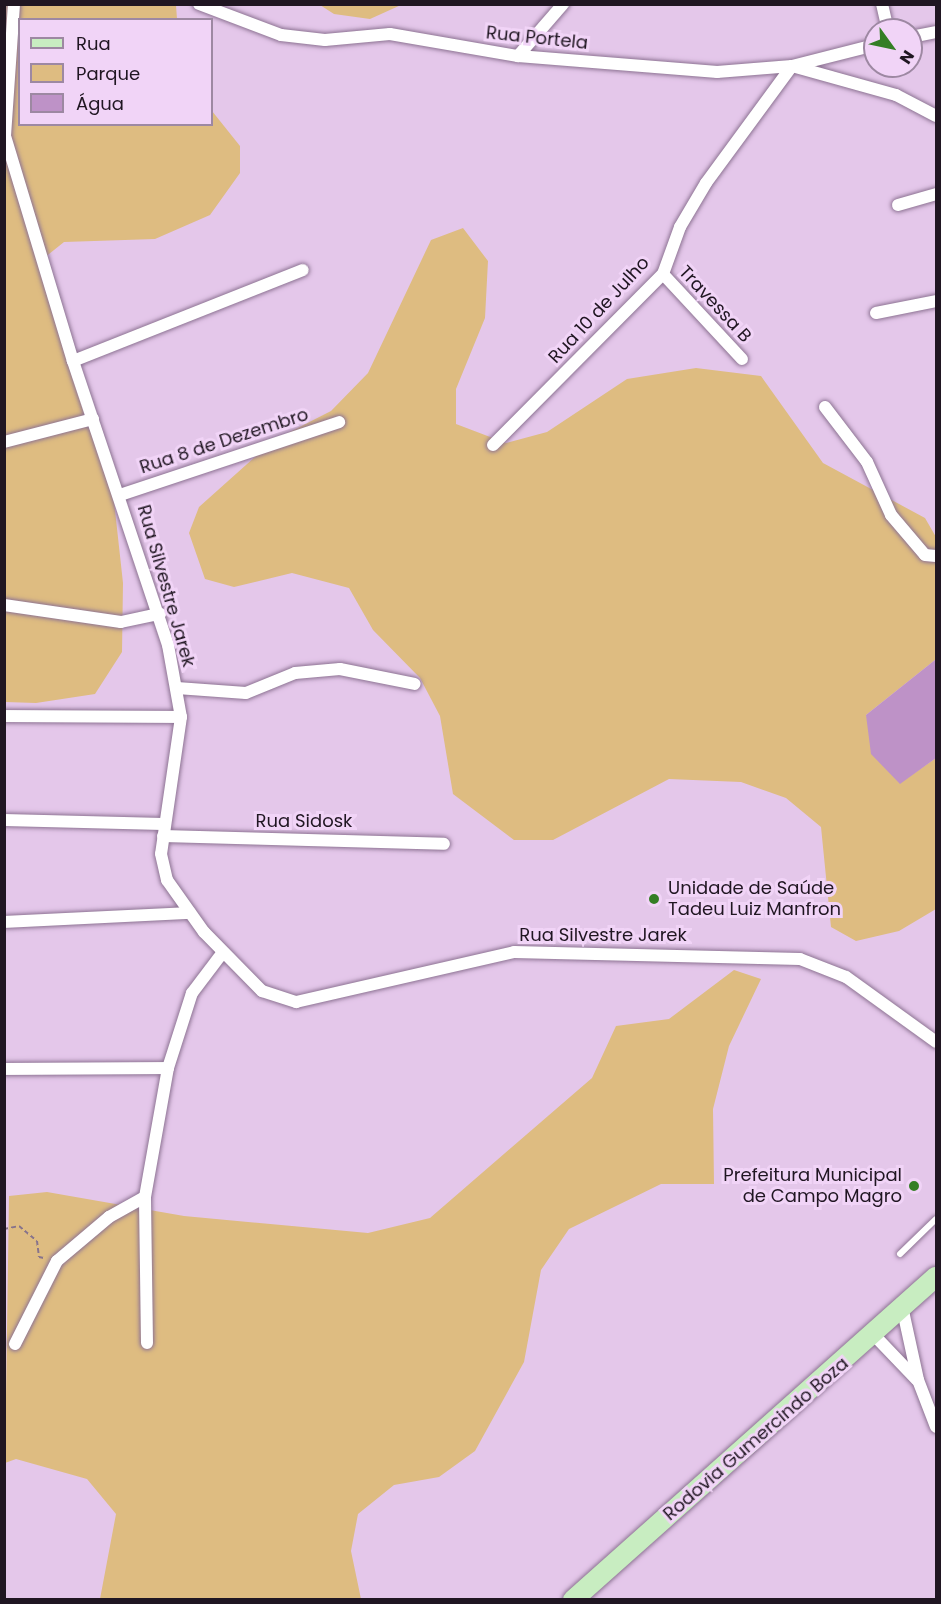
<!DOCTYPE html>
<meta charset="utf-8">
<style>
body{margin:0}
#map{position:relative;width:941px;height:1604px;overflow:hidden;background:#e4c7ea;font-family:Poppins,sans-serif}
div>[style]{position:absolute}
.green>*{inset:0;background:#debc81}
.water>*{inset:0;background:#be92c7}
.path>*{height:2px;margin-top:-1px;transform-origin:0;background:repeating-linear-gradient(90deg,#87738b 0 4.5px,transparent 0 7.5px)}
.roads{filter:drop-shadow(0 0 2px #8d7393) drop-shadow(0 0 2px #8d7393)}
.service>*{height:6px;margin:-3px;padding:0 3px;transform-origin:3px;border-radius:3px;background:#fff}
.minor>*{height:12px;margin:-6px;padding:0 6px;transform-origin:6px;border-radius:6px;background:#fff}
.primary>*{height:20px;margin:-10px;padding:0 10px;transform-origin:10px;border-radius:10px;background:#c8edc1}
.dots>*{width:16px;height:16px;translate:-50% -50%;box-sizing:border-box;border:3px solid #f1d4f7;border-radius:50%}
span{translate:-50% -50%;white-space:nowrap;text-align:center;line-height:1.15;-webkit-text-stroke:6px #f1d4f7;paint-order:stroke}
.street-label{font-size:18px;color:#201622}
.poi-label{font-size:18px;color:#201622}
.left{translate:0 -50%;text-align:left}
.right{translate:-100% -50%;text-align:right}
.frame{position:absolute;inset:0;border:6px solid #201622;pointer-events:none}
.legend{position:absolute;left:18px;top:18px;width:195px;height:108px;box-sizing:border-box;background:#f1d4f7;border:2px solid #9d88a2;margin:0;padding:8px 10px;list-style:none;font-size:18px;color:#201622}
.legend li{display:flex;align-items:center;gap:12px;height:30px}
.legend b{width:30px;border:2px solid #9d88a2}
.north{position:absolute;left:863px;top:18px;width:60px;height:60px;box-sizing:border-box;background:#f1d4f7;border:2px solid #9d88a2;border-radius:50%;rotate:123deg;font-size:16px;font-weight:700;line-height:24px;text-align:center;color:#201622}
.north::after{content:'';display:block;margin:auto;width:21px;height:27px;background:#347e25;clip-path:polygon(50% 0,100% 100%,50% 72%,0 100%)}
</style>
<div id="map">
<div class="green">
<i style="clip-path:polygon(5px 5px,176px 5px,177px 19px,20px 20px,20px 124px,212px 124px,212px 111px,240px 146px,240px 173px,210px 215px,155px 239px,64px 242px,44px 258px,112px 483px,123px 583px,122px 652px,95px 694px,36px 703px,5px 702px)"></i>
<i style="clip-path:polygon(320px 5px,401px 5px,370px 19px,334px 14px)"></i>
<i style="clip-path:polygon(463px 228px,488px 261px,485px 318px,456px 389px,456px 424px,506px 443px,547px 432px,627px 379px,696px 368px,761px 376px,823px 463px,925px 518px,936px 537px,935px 660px,866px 715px,900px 783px,936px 758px,936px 909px,899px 931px,856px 941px,831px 927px,821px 827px,786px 798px,741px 782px,669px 779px,553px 840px,514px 840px,453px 794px,440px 716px,420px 678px,373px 630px,349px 588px,292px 573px,234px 587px,205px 579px,189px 533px,199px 507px,274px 440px,331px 411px,368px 373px,431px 240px)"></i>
<i style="clip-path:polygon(734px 970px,761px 979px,729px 1046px,713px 1109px,714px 1184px,661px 1184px,569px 1229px,541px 1270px,524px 1362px,475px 1451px,439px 1477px,394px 1485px,358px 1514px,351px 1551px,361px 1599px,100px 1599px,116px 1514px,87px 1479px,16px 1459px,5px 1463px,9px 1196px,47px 1192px,184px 1216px,368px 1233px,430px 1218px,592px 1078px,616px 1026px,669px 1019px)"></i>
</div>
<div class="water">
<i style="clip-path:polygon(936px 617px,936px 758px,900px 784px,871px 754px,866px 715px,935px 660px)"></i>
</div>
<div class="path">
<i style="left:4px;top:1229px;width:15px;rotate:-11deg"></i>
<i style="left:19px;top:1226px;width:23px;rotate:40deg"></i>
<i style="left:37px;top:1241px;width:16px;rotate:83deg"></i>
<i style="left:39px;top:1257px;width:5px;rotate:11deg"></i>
</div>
<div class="roads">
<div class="service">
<i style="left:900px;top:1254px;width:50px;rotate:-44.2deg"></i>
</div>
<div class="minor">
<i style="left:14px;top:4px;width:132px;rotate:93.9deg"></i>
<i style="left:5px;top:136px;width:235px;rotate:73.2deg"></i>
<i style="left:73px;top:361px;width:299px;rotate:71.5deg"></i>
<i style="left:168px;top:645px;width:73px;rotate:79.8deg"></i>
<i style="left:181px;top:717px;width:138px;rotate:98.3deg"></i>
<i style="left:161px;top:854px;width:27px;rotate:77deg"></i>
<i style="left:167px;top:880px;width:64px;rotate:54.6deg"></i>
<i style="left:204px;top:932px;width:83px;rotate:45.5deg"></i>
<i style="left:262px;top:991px;width:36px;rotate:18deg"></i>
<i style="left:296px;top:1002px;width:224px;rotate:-12.9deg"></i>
<i style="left:514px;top:952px;width:286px;rotate:1.4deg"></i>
<i style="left:800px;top:959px;width:49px;rotate:21.4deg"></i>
<i style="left:846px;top:977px;width:111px;rotate:35.8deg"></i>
<i style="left:199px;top:4px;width:88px;rotate:20.7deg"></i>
<i style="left:281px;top:35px;width:44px;rotate:6.5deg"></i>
<i style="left:325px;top:40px;width:65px;rotate:-5.3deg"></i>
<i style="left:390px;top:34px;width:130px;rotate:9.8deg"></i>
<i style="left:518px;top:56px;width:200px;rotate:4.6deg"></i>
<i style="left:717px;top:72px;width:75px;rotate:-4.6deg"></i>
<i style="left:792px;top:66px;width:86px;rotate:-14.2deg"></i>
<i style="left:882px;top:4px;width:27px;rotate:77deg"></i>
<i style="left:911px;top:37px;width:25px;rotate:-11deg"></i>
<i style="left:518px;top:56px;width:69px;rotate:-49.1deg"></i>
<i style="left:898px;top:205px;width:40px;rotate:-16deg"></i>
<i style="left:663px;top:274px;width:116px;rotate:47.1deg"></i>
<i style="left:876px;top:313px;width:61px;rotate:-11.3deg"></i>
<i style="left:73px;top:361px;width:247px;rotate:-21.6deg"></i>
<i style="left:825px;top:407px;width:69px;rotate:52.6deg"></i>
<i style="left:867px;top:462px;width:58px;rotate:65.6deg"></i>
<i style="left:891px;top:515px;width:52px;rotate:49.6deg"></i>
<i style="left:925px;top:555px;width:11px;rotate:5deg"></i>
<i style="left:4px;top:442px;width:92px;rotate:-14.5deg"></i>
<i style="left:493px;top:445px;width:241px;rotate:-45.2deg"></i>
<i style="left:663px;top:274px;width:50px;rotate:-70.1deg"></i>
<i style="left:680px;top:227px;width:51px;rotate:-59.4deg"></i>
<i style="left:706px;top:183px;width:145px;rotate:-53.7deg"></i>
<i style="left:792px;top:66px;width:108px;rotate:15.6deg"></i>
<i style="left:896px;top:95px;width:45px;rotate:27.7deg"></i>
<i style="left:120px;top:495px;width:231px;rotate:-18.4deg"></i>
<i style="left:4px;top:605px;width:118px;rotate:8.3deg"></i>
<i style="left:121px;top:622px;width:40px;rotate:-12deg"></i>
<i style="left:177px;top:688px;width:69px;rotate:4.1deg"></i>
<i style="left:246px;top:693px;width:53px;rotate:-22.2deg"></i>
<i style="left:295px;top:673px;width:45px;rotate:-5.1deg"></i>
<i style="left:340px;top:669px;width:76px;rotate:11.3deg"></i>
<i style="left:4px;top:716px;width:177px;rotate:0.3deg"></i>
<i style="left:4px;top:820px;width:159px;rotate:1.4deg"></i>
<i style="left:163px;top:836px;width:281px;rotate:1.6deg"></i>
<i style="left:4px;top:922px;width:186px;rotate:-2.8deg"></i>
<i style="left:4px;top:1069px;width:164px;rotate:-0.3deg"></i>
<i style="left:903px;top:1311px;width:71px;rotate:77.7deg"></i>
<i style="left:918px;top:1380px;width:50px;rotate:69deg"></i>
<i style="left:874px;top:1335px;width:62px;rotate:46.3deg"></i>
<i style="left:147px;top:1343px;width:146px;rotate:-90.8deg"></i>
<i style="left:145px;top:1197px;width:131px;rotate:-79.9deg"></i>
<i style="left:168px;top:1068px;width:79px;rotate:-72.3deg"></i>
<i style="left:192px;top:993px;width:51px;rotate:-52.9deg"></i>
<i style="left:15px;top:1344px;width:93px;rotate:-63.2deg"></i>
<i style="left:57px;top:1261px;width:68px;rotate:-40.2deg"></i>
<i style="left:109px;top:1217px;width:41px;rotate:-29.1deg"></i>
</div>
<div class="primary">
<i style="left:573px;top:1600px;width:486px;rotate:-41.7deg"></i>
</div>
</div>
<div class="dots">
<i style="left:654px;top:899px;background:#347e25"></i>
<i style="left:914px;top:1186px;background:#347e25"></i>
</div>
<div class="street-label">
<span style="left:537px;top:38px;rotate:6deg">Rua Portela</span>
<span style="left:715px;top:304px;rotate:47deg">Travessa B</span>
<span style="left:599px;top:310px;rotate:-47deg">Rua 10 de Julho</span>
<span style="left:224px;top:441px;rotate:-18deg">Rua 8 de Dezembro</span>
<span style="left:166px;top:586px;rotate:74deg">Rua Silvestre Jarek</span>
<span style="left:304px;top:821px">Rua Sidosk</span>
<span style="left:603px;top:935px">Rua Silvestre Jarek</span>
<span style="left:756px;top:1439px;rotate:-41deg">Rodovia Gumercindo Boza</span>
</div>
<div class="poi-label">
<span class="left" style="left:668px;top:899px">Unidade de Saúde<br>Tadeu Luiz Manfron</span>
<span class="right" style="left:902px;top:1186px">Prefeitura Municipal<br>de Campo Magro</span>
</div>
<div class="frame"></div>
<ul class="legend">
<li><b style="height:8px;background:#c8edc1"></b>Rua</li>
<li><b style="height:16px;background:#debc81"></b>Parque</li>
<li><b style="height:16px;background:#be92c7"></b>Água</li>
</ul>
<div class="north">N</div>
</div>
